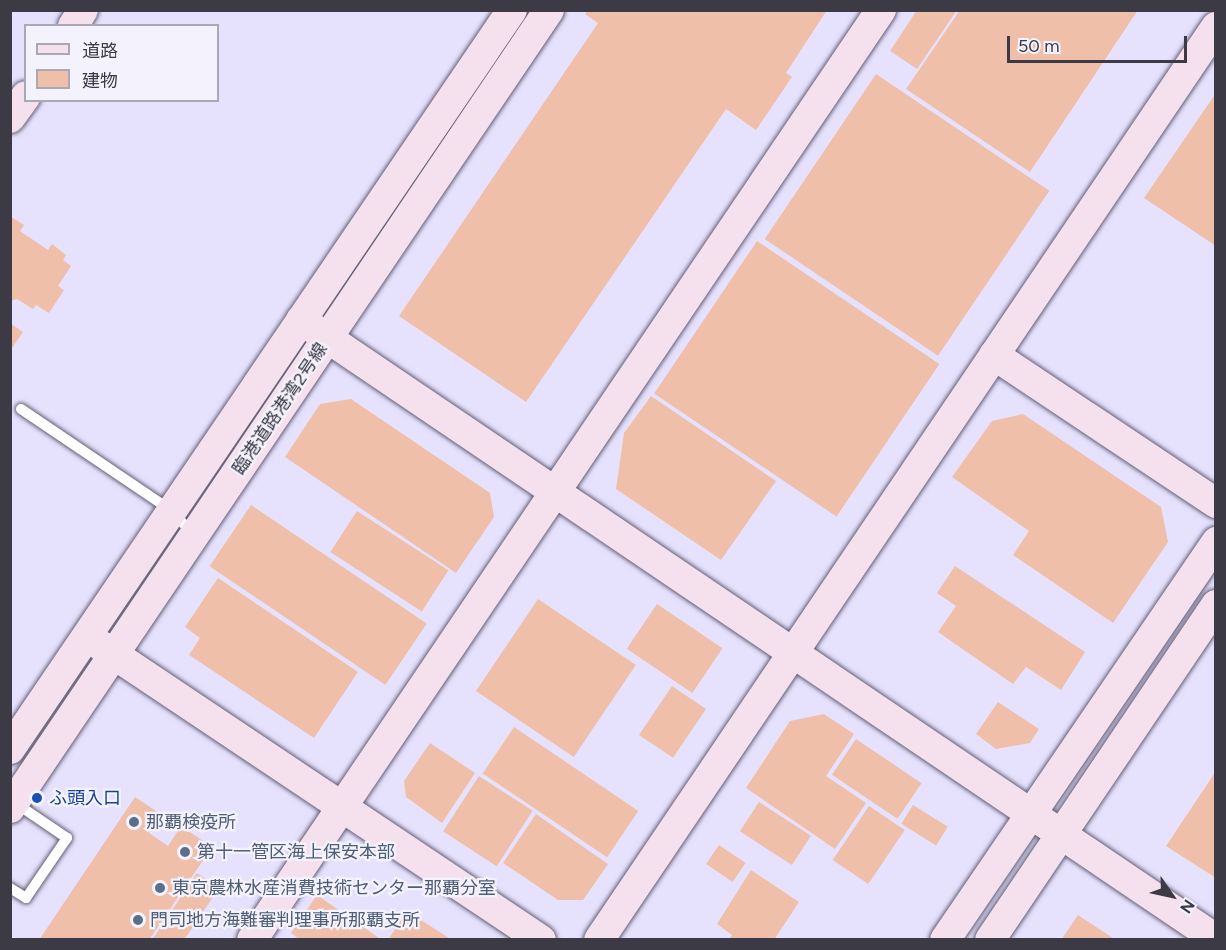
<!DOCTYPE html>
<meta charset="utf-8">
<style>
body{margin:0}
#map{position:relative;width:1226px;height:950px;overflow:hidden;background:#e6e2fe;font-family:Figtree,"Noto Sans JP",sans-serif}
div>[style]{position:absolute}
.building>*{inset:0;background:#efbfa9;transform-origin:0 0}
.roads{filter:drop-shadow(0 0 2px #635f76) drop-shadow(0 0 2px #635f76)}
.lane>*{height:10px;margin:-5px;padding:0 5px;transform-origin:5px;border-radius:5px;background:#fff}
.secondary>*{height:30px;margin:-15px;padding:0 15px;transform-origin:15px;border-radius:15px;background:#f5e1ed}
.dots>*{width:16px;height:16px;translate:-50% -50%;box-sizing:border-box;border:3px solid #f3f2fd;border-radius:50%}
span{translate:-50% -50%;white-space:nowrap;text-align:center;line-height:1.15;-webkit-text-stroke:4.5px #f3f2fd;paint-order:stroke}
.street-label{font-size:18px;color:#3c3a45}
.transit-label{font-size:18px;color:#164399}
.left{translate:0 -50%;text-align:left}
.service-label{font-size:18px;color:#4e5e75}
.frame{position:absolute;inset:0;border:12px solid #3c3a45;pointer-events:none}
.legend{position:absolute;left:24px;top:24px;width:195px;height:78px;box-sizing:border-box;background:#f3f2fd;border:2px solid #aaa8b3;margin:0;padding:8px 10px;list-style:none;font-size:18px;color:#3c3a45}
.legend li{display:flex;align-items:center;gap:12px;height:30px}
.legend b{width:30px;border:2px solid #aaa8b3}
.north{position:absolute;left:1142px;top:866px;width:60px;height:60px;-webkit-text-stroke:4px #f3f2fd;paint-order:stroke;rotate:124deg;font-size:16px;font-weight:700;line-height:24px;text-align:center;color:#3c3a45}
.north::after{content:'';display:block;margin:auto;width:21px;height:27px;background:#3c3a45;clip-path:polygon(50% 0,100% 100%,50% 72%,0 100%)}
.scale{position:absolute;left:1007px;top:36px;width:180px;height:27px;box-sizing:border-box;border:3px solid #3c3a45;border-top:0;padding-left:8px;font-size:18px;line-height:21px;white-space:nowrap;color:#3c3a45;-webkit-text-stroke:4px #f3f2fd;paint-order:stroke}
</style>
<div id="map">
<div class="building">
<i style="clip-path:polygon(588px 10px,827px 10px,786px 73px,792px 77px,756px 130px,726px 109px,526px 402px,399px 316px,598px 23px,585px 14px)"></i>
<i style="clip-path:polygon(917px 10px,957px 10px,917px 69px,890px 51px)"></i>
<i style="clip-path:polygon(960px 10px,1138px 10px,1030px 172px,906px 89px)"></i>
<i style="left:876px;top:74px;width:209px;height:199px;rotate:34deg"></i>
<i style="clip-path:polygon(1216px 93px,1216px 246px,1144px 198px)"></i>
<i style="clip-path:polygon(10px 216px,24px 225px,20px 231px,48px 250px,52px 244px,66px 255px,63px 260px,71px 266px,58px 286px,64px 290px,49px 313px,36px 305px,33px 309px,17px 299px,10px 301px)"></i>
<i style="left:757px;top:241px;width:220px;height:184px;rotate:34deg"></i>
<i style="clip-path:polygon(10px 323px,23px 332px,10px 351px)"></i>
<i style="clip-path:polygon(651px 396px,776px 481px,721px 560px,616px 489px,624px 433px)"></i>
<i style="clip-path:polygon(351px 399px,490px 493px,494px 517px,456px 573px,285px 457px,320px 404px)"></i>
<i style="clip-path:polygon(1023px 414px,1161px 507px,1168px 542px,1113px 623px,1013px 555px,1029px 531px,952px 477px,992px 421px)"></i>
<i style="left:251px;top:505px;width:212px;height:74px;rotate:34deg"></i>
<i style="left:357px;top:511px;width:109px;height:49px;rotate:33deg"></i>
<i style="clip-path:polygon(955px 566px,1085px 652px,1061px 690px,1026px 667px,1013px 684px,938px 632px,956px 606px,937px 593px)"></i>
<i style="clip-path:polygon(218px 578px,358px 672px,314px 738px,189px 655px,200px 638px,185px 627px)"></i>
<i style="left:538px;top:599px;width:118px;height:111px;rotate:34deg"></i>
<i style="left:657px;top:604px;width:79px;height:54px;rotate:34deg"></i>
<i style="left:672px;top:686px;width:41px;height:59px;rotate:34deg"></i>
<i style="clip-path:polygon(998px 702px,1039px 729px,1030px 743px,996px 749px,976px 734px)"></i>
<i style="clip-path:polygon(824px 714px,854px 734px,826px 776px,866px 803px,835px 849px,746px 788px,790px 721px)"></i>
<i style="left:514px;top:727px;width:150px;height:56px;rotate:34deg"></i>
<i style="left:856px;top:739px;width:79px;height:43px;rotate:34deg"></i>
<i style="clip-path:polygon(430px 743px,475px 773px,442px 823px,406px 797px,404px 781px)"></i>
<i style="clip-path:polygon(1216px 771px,1216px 878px,1166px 846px)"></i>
<i style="left:479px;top:776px;width:64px;height:66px;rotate:33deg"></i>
<i style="clip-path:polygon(135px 797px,162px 815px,149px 833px,168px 846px,181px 826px,212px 847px,149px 940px,39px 940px)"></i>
<i style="left:759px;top:802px;width:62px;height:35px;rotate:33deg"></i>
<i style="left:913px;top:805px;width:41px;height:22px;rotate:32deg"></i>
<i style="left:869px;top:806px;width:43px;height:65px;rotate:34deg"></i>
<i style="clip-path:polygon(536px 814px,608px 864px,583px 900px,558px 900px,503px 863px)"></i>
<i style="left:719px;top:845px;width:32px;height:23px;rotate:34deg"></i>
<i style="clip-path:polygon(751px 870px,799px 902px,774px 940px,729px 940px,732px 935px,717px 924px)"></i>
<i style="clip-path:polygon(197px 873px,219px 888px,184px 940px,152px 940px)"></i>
<i style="clip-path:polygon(317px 895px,382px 940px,300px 940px,291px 933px)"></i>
<i style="clip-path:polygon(407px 911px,452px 940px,388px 940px)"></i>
<i style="clip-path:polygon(1078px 915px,1116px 940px,1061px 940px)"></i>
</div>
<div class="roads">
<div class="lane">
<i style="left:21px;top:409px;width:182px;rotate:34deg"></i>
<i style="left:172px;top:511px;width:30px;rotate:48deg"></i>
<i style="left:10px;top:888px;width:19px;rotate:32deg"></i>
<i style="left:26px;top:898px;width:73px;rotate:-55.7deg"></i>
<i style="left:67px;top:838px;width:64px;rotate:-145.8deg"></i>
</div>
<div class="secondary">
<i style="left:73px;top:26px;width:19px;rotate:-58deg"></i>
<i style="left:10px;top:118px;width:27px;rotate:-54deg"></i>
<i style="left:301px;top:320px;width:1105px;rotate:34.08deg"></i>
<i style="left:994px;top:355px;width:267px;rotate:33.7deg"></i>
<i style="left:97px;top:643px;width:534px;rotate:33.78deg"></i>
<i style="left:10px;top:749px;width:893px;rotate:-55.81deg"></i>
<i style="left:10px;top:808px;width:963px;rotate:-55.96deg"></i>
<i style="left:252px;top:940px;width:1123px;rotate:-55.93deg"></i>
<i style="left:599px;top:940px;width:1102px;rotate:-55.95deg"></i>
<i style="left:945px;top:940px;width:482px;rotate:-55.7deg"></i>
<i style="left:990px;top:940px;width:404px;rotate:-56deg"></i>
</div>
</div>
<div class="dots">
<i style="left:37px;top:798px;background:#1a4fb4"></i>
<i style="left:134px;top:822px;background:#5c6f8a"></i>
<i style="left:185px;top:852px;background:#5c6f8a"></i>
<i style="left:160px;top:888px;background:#5c6f8a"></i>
<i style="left:138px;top:920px;background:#5c6f8a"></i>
</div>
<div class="street-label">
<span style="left:280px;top:409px;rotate:-56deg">臨港道路港湾2号線</span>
</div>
<div class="transit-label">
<span class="left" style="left:49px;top:798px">ふ頭入口</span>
</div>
<div class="service-label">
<span class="left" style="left:146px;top:822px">那覇検疫所</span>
<span class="left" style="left:197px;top:852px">第十一管区海上保安本部</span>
<span class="left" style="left:172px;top:888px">東京農林水産消費技術センター那覇分室</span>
<span class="left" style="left:150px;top:920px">門司地方海難審判理事所那覇支所</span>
</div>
<div class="frame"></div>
<ul class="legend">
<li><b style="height:8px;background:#f5e1ed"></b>道路</li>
<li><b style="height:16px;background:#efbfa9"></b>建物</li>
</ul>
<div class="north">N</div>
<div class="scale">50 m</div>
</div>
